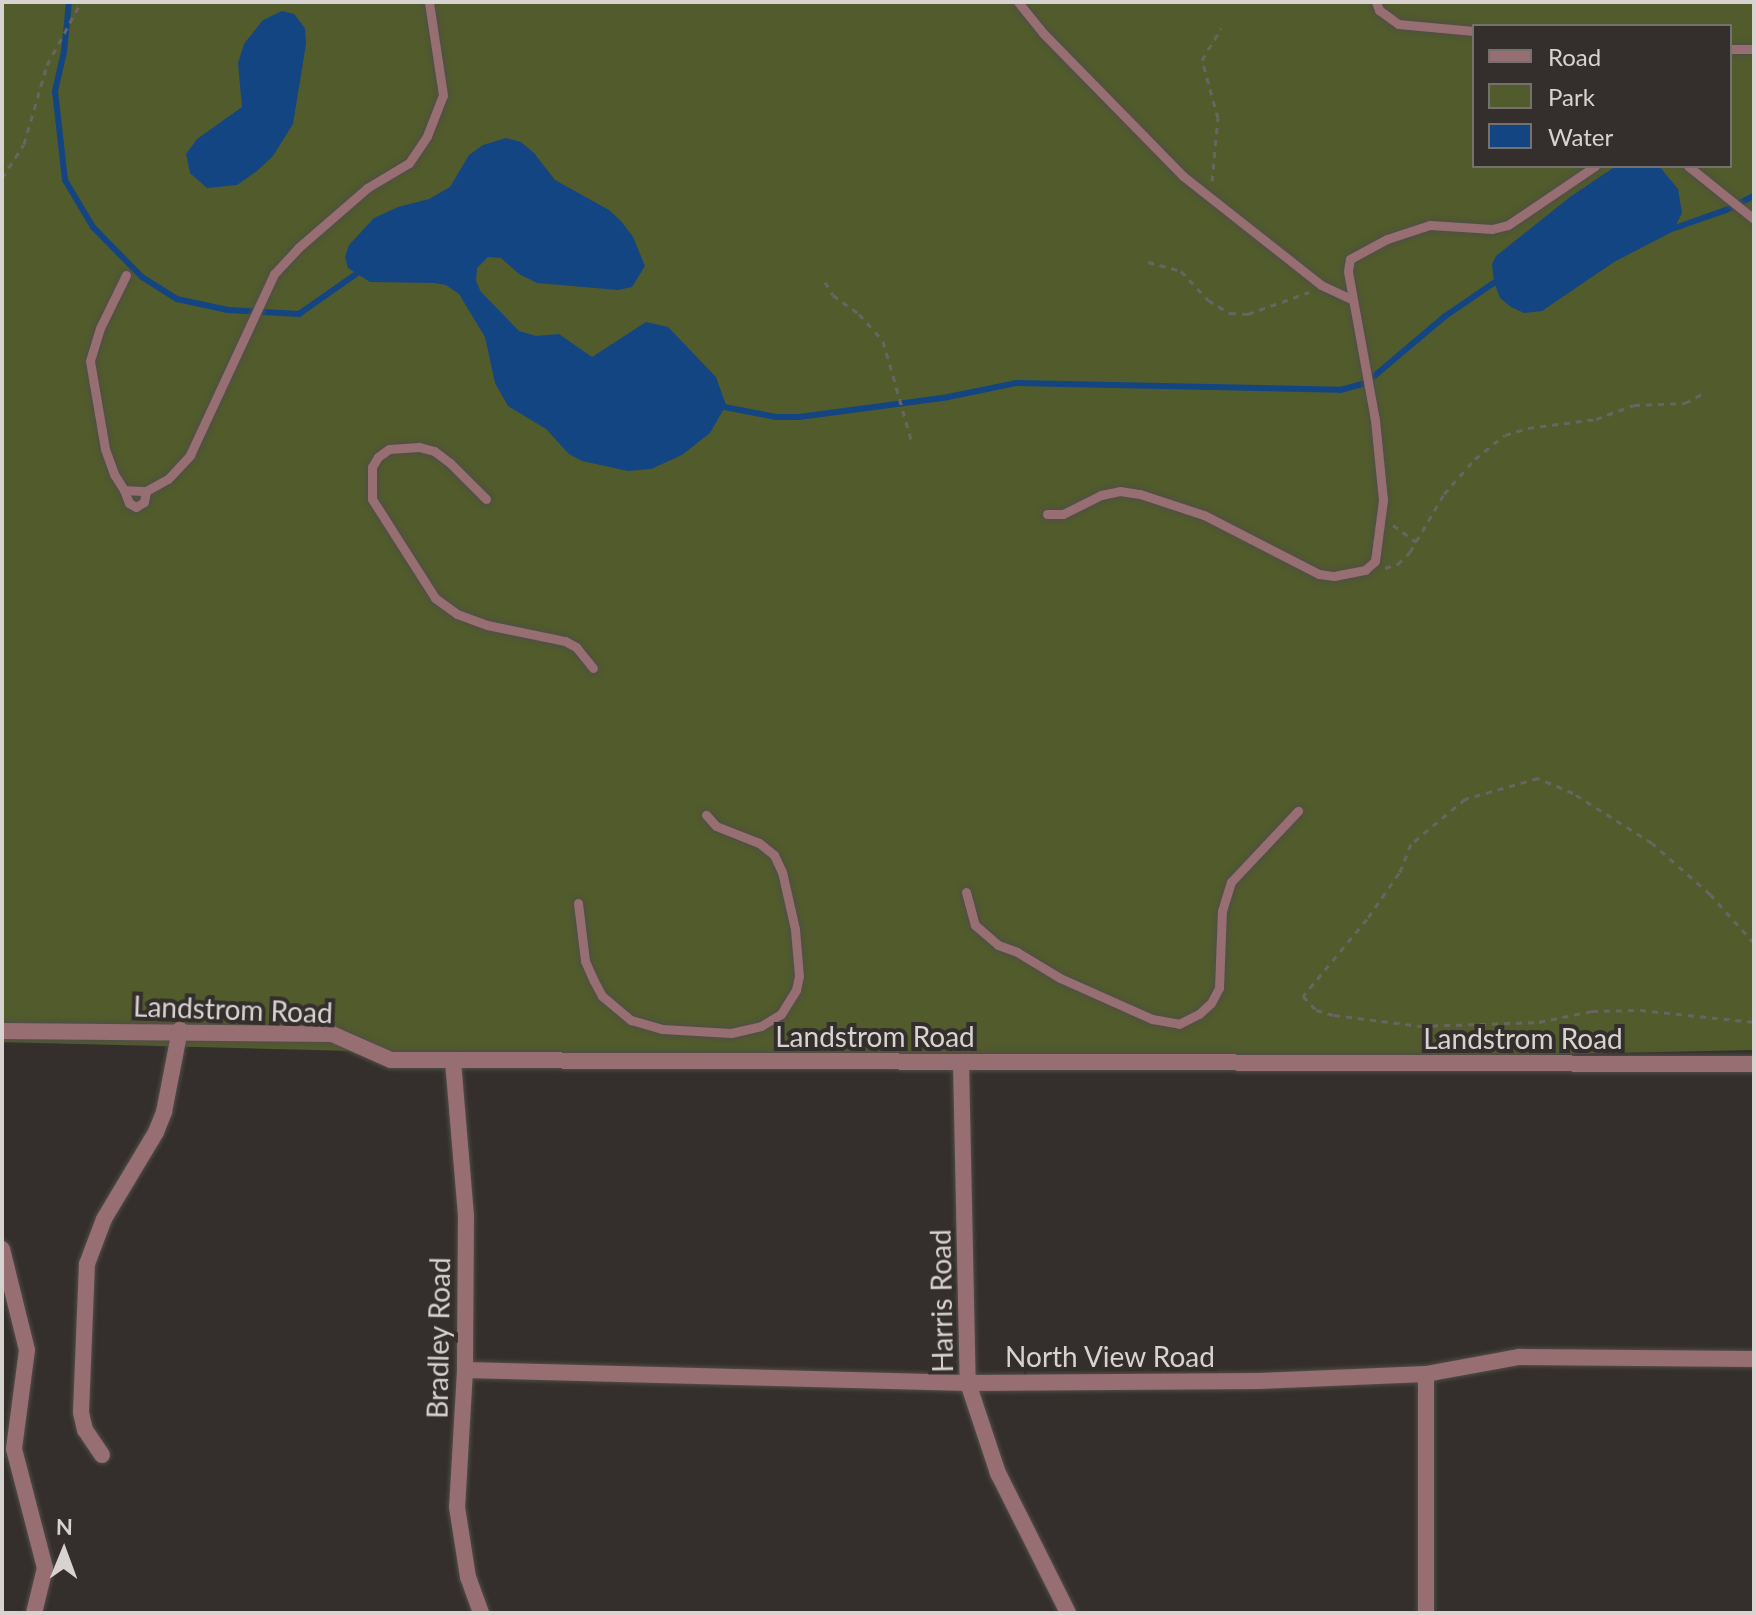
<!DOCTYPE html>
<style>
body{margin:0}
#map{position:relative;width:1756px;height:1615px;overflow:hidden;background:#342f2c;font-family:Lato,sans-serif}
div>[style]{position:absolute}
.green>*{inset:0;background:#515b2c}
.water>*{inset:0;background:#144583}
.stream>*{height:6px;margin:-3px;padding:0 3px;transform-origin:3px;border-radius:3px;background:#144583}
.path>*{height:3px;margin-top:-1.5px;transform-origin:0;background:repeating-linear-gradient(90deg,#696461 0 6px,transparent 0 12px)}
.roads{filter:drop-shadow(0 0 2px #514d4a) drop-shadow(0 0 2px #514d4a)}
.lane>*{height:9px;margin:-4.5px;padding:0 4.5px;transform-origin:4.5px;border-radius:4.5px;background:#976e71}
.street>*{height:16px;margin:-8px;padding:0 8px;transform-origin:8px;border-radius:8px;background:#976e71}
span{translate:-50% -50%;white-space:nowrap;text-align:center;line-height:1.15;-webkit-text-stroke:8px #342f2c;paint-order:stroke}
.street-label{font-size:28px;color:#d7d3d1}
.frame{position:absolute;inset:0;border:4px solid #d7d3d1;pointer-events:none}
.legend{position:absolute;left:1472px;top:24px;width:260px;height:144px;box-sizing:border-box;background:#342f2c;border:2px solid #75716e;margin:0;padding:10px 14px;list-style:none;font-size:24px;color:#d7d3d1}
.legend li{display:flex;align-items:center;gap:16px;height:40px}
.legend b{width:40px;border:2px solid #75716e}
.north{position:absolute;left:24px;top:1511px;width:80px;height:80px;-webkit-text-stroke:6px #342f2c;paint-order:stroke;rotate:1deg;font-size:22px;font-weight:700;line-height:32px;text-align:center;color:#d7d3d1}
.north::after{content:'';display:block;margin:auto;width:28px;height:36px;background:#d7d3d1;clip-path:polygon(50% 0,100% 100%,50% 72%,0 100%)}
</style>
<div id="map">
<div class="green">
<i style="clip-path:polygon(evenodd,2px 2px,1754px 2px,1754px 1050px,1169px 1063px,509px 1055px,2px 1042px,2px 2px,1474px 26px,1730px 26px,1730px 166px,1474px 166px,1474px 26px)"></i>
</div>
<div class="water">
<i style="clip-path:polygon(282px 11px,294px 14px,305px 28px,306px 44px,293px 124px,273px 156px,257px 171px,237px 185px,207px 188px,190px 173px,186px 154px,197px 139px,242px 107px,238px 63px,244px 44px,263px 20px)"></i>
<i style="clip-path:polygon(506px 138px,521px 142px,534px 153px,555px 180px,609px 210px,621px 221px,633px 237px,645px 266px,632px 287px,618px 290px,537px 283px,519px 274px,501px 258px,488px 257px,477px 268px,476px 281px,481px 292px,519px 331px,536px 336px,559px 334px,592px 357px,646px 322px,668px 327px,716px 377px,726px 405px,710px 433px,682px 455px,651px 469px,628px 471px,582px 461px,569px 454px,546px 429px,508px 406px,495px 383px,485px 337px,459px 294px,446px 285px,434px 283px,370px 282px,348px 268px,345px 257px,349px 245px,374px 218px,398px 207px,429px 199px,450px 187px,469px 155px,483px 145px)"></i>
<i style="clip-path:polygon(1616px 166px,1659px 166px,1678px 189px,1682px 213px,1676px 225px,1668px 234px,1614px 262px,1542px 311px,1524px 313px,1511px 307px,1500px 298px,1494px 282px,1492px 264px,1496px 256px,1570px 197px)"></i>
</div>
<div class="stream">
<i style="left:69px;top:2px;width:50px;rotate:95.7deg"></i>
<i style="left:64px;top:52px;width:40px;rotate:103deg"></i>
<i style="left:55px;top:91px;width:90px;rotate:83.6deg"></i>
<i style="left:65px;top:180px;width:55px;rotate:59.2deg"></i>
<i style="left:93px;top:227px;width:70px;rotate:45.6deg"></i>
<i style="left:142px;top:277px;width:41px;rotate:32.2deg"></i>
<i style="left:177px;top:299px;width:52px;rotate:12.2deg"></i>
<i style="left:228px;top:310px;width:71px;rotate:3.2deg"></i>
<i style="left:299px;top:314px;width:73px;rotate:-35deg"></i>
<i style="left:1669px;top:230px;width:60px;rotate:-19.3deg"></i>
<i style="left:1726px;top:210px;width:31px;rotate:-27deg"></i>
<i style="left:719px;top:406px;width:58px;rotate:10.9deg"></i>
<i style="left:776px;top:417px;width:23px"></i>
<i style="left:799px;top:417px;width:150px;rotate:-7.6deg"></i>
<i style="left:948px;top:397px;width:69px;rotate:-11.6deg"></i>
<i style="left:1016px;top:383px;width:324px;rotate:1.2deg"></i>
<i style="left:1340px;top:390px;width:27px;rotate:-15deg"></i>
<i style="left:1366px;top:383px;width:102px;rotate:-40.2deg"></i>
<i style="left:1444px;top:317px;width:69px;rotate:-34.4deg"></i>
</div>
<div class="path">
<i style="left:2px;top:178px;width:40px;rotate:-57.1deg"></i>
<i style="left:24px;top:144px;width:82px;rotate:-73.8deg"></i>
<i style="left:47px;top:65px;width:72px;rotate:-61.6deg"></i>
<i style="left:1212px;top:181px;width:63px;rotate:-84.6deg"></i>
<i style="left:1218px;top:118px;width:60px;rotate:-105.4deg"></i>
<i style="left:1202px;top:60px;width:37px;rotate:-59deg"></i>
<i style="left:1148px;top:262px;width:34px;rotate:15deg"></i>
<i style="left:1181px;top:271px;width:40px;rotate:47deg"></i>
<i style="left:1208px;top:300px;width:26px;rotate:31deg"></i>
<i style="left:1230px;top:313px;width:18px;rotate:3deg"></i>
<i style="left:1248px;top:314px;width:65px;rotate:-19.8deg"></i>
<i style="left:825px;top:282px;width:15px;rotate:58deg"></i>
<i style="left:833px;top:295px;width:32px;rotate:36deg"></i>
<i style="left:859px;top:314px;width:36px;rotate:48deg"></i>
<i style="left:883px;top:341px;width:106px;rotate:74.1deg"></i>
<i style="left:1393px;top:525px;width:29px;rotate:36deg"></i>
<i style="left:1385px;top:568px;width:14px;rotate:-17deg"></i>
<i style="left:1398px;top:564px;width:17px;rotate:-45deg"></i>
<i style="left:1410px;top:552px;width:67px;rotate:-59.6deg"></i>
<i style="left:1444px;top:494px;width:47px;rotate:-48.5deg"></i>
<i style="left:1475px;top:459px;width:38px;rotate:-39deg"></i>
<i style="left:1505px;top:435px;width:24px;rotate:-17deg"></i>
<i style="left:1528px;top:428px;width:69px;rotate:-7.5deg"></i>
<i style="left:1596px;top:419px;width:40px;rotate:-20.2deg"></i>
<i style="left:1634px;top:405px;width:51px;rotate:-2.2deg"></i>
<i style="left:1685px;top:403px;width:24px;rotate:-28deg"></i>
<i style="left:1754px;top:943px;width:66px;rotate:-131.9deg"></i>
<i style="left:1710px;top:894px;width:77px;rotate:-138.7deg"></i>
<i style="left:1652px;top:843px;width:93px;rotate:-147.7deg"></i>
<i style="left:1573px;top:793px;width:38px;rotate:-157deg"></i>
<i style="left:1538px;top:778px;width:76px;rotate:164deg"></i>
<i style="left:1465px;top:799px;width:70px;rotate:140.2deg"></i>
<i style="left:1411px;top:844px;width:31px;rotate:112deg"></i>
<i style="left:1399px;top:873px;width:56px;rotate:124.8deg"></i>
<i style="left:1367px;top:919px;width:100px;rotate:129.7deg"></i>
<i style="left:1303px;top:996px;width:19px;rotate:47deg"></i>
<i style="left:1316px;top:1010px;width:19px;rotate:16deg"></i>
<i style="left:1334px;top:1015px;width:87px;rotate:7.3deg"></i>
<i style="left:1420px;top:1026px;width:119px;rotate:-1.9deg"></i>
<i style="left:1539px;top:1022px;width:54px;rotate:-11.7deg"></i>
<i style="left:1592px;top:1011px;width:48px;rotate:-1.2deg"></i>
<i style="left:1640px;top:1010px;width:115px;rotate:6deg"></i>
</div>
<div class="roads">
<div class="lane">
<i style="left:1018px;top:2px;width:40px;rotate:51deg"></i>
<i style="left:1043px;top:33px;width:200px;rotate:45.6deg"></i>
<i style="left:1183px;top:176px;width:176px;rotate:38.3deg"></i>
<i style="left:1321px;top:285px;width:35px;rotate:25deg"></i>
<i style="left:1376px;top:2px;width:9px;rotate:69deg"></i>
<i style="left:1379px;top:10px;width:24px;rotate:36deg"></i>
<i style="left:1398px;top:24px;width:76px;rotate:5.3deg"></i>
<i style="left:1730px;top:49px;width:24px"></i>
<i style="left:1688px;top:166px;width:85px;rotate:38.8deg"></i>
<i style="left:126px;top:275px;width:59px;rotate:116.1deg"></i>
<i style="left:100px;top:328px;width:34px;rotate:107deg"></i>
<i style="left:90px;top:361px;width:89px;rotate:80.3deg"></i>
<i style="left:105px;top:449px;width:27px;rotate:70deg"></i>
<i style="left:114px;top:474px;width:19px;rotate:58deg"></i>
<i style="left:124px;top:490px;width:22px;rotate:3deg"></i>
<i style="left:146px;top:491px;width:25px;rotate:-29deg"></i>
<i style="left:168px;top:479px;width:33px;rotate:-47deg"></i>
<i style="left:190px;top:455px;width:200px;rotate:-65.1deg"></i>
<i style="left:274px;top:274px;width:35px;rotate:-47deg"></i>
<i style="left:298px;top:248px;width:91px;rotate:-41deg"></i>
<i style="left:367px;top:188px;width:49px;rotate:-30.8deg"></i>
<i style="left:409px;top:163px;width:32px;rotate:-56deg"></i>
<i style="left:427px;top:136px;width:44px;rotate:-68.7deg"></i>
<i style="left:443px;top:95px;width:94px;rotate:-98.6deg"></i>
<i style="left:124px;top:490px;width:14px;rotate:69deg"></i>
<i style="left:129px;top:503px;width:8px;rotate:30deg"></i>
<i style="left:136px;top:507px;width:9px;rotate:-32deg"></i>
<i style="left:144px;top:502px;width:11px;rotate:-80deg"></i>
<i style="left:486px;top:499px;width:51px;rotate:-135deg"></i>
<i style="left:450px;top:463px;width:20px;rotate:-143deg"></i>
<i style="left:434px;top:451px;width:16px;rotate:-165deg"></i>
<i style="left:419px;top:447px;width:30px;rotate:176deg"></i>
<i style="left:389px;top:449px;width:14px;rotate:144deg"></i>
<i style="left:378px;top:457px;width:12px;rotate:121deg"></i>
<i style="left:372px;top:467px;width:32px;rotate:90deg"></i>
<i style="left:372px;top:499px;width:117px;rotate:57.5deg"></i>
<i style="left:435px;top:598px;width:27px;rotate:36deg"></i>
<i style="left:457px;top:614px;width:32px;rotate:20deg"></i>
<i style="left:487px;top:625px;width:80px;rotate:11.6deg"></i>
<i style="left:565px;top:641px;width:13px;rotate:29deg"></i>
<i style="left:576px;top:647px;width:27px;rotate:51deg"></i>
<i style="left:1047px;top:514px;width:16px"></i>
<i style="left:1063px;top:514px;width:42px;rotate:-26.6deg"></i>
<i style="left:1101px;top:495px;width:19px;rotate:-12deg"></i>
<i style="left:1120px;top:491px;width:20px;rotate:9deg"></i>
<i style="left:1140px;top:494px;width:67px;rotate:18.2deg"></i>
<i style="left:1204px;top:515px;width:129px;rotate:27.2deg"></i>
<i style="left:1319px;top:574px;width:15px;rotate:8deg"></i>
<i style="left:1334px;top:576px;width:32px;rotate:-11deg"></i>
<i style="left:1365px;top:570px;width:13px;rotate:-42deg"></i>
<i style="left:1375px;top:561px;width:62px;rotate:-82.5deg"></i>
<i style="left:1383px;top:500px;width:80px;rotate:-95.7deg"></i>
<i style="left:1375px;top:420px;width:151px;rotate:-100.3deg"></i>
<i style="left:1348px;top:271px;width:12px;rotate:-81deg"></i>
<i style="left:1350px;top:259px;width:42px;rotate:-28.4deg"></i>
<i style="left:1387px;top:239px;width:45px;rotate:-18deg"></i>
<i style="left:1430px;top:225px;width:62px;rotate:3.7deg"></i>
<i style="left:1492px;top:229px;width:16px;rotate:-14deg"></i>
<i style="left:1508px;top:225px;width:105px;rotate:-34.1deg"></i>
<i style="left:966px;top:892px;width:34px;rotate:75deg"></i>
<i style="left:975px;top:925px;width:30px;rotate:41deg"></i>
<i style="left:998px;top:945px;width:20px;rotate:20deg"></i>
<i style="left:1017px;top:952px;width:50px;rotate:31.2deg"></i>
<i style="left:1060px;top:978px;width:101px;rotate:24deg"></i>
<i style="left:1152px;top:1019px;width:27px;rotate:10deg"></i>
<i style="left:1179px;top:1024px;width:22px;rotate:-27deg"></i>
<i style="left:1199px;top:1014px;width:16px;rotate:-43deg"></i>
<i style="left:1211px;top:1003px;width:17px;rotate:-62deg"></i>
<i style="left:1219px;top:988px;width:77px;rotate:-87.8deg"></i>
<i style="left:1222px;top:911px;width:30px;rotate:-73deg"></i>
<i style="left:1231px;top:882px;width:98px;rotate:-46.7deg"></i>
<i style="left:578px;top:903px;width:58px;rotate:83.1deg"></i>
<i style="left:585px;top:961px;width:22px;rotate:66deg"></i>
<i style="left:594px;top:981px;width:17px;rotate:62deg"></i>
<i style="left:602px;top:996px;width:38px;rotate:40deg"></i>
<i style="left:631px;top:1020px;width:32px;rotate:16deg"></i>
<i style="left:662px;top:1029px;width:69px;rotate:3.3deg"></i>
<i style="left:731px;top:1033px;width:31px;rotate:-13deg"></i>
<i style="left:761px;top:1026px;width:23px;rotate:-31deg"></i>
<i style="left:781px;top:1014px;width:28px;rotate:-58deg"></i>
<i style="left:796px;top:990px;width:14px;rotate:-78deg"></i>
<i style="left:799px;top:976px;width:47px;rotate:-94.9deg"></i>
<i style="left:795px;top:929px;width:58px;rotate:-102.8deg"></i>
<i style="left:782px;top:872px;width:19px;rotate:-115deg"></i>
<i style="left:774px;top:855px;width:19px;rotate:-141deg"></i>
<i style="left:759px;top:843px;width:46px;rotate:-158.4deg"></i>
<i style="left:716px;top:826px;width:15px;rotate:-132deg"></i>
</div>
<div class="street">
<i style="left:2px;top:1031px;width:330px;rotate:0.5deg"></i>
<i style="left:332px;top:1034px;width:64px;rotate:23.8deg"></i>
<i style="left:391px;top:1060px;width:1363px;rotate:0.17deg"></i>
<i style="left:453px;top:1061px;width:156px;rotate:85.2deg"></i>
<i style="left:466px;top:1216px;width:154px;rotate:90.4deg"></i>
<i style="left:465px;top:1370px;width:137px;rotate:93.3deg"></i>
<i style="left:457px;top:1507px;width:71px;rotate:81.1deg"></i>
<i style="left:468px;top:1577px;width:38px;rotate:70deg"></i>
<i style="left:961px;top:1062px;width:321px;rotate:88.8deg"></i>
<i style="left:968px;top:1383px;width:95px;rotate:71.6deg"></i>
<i style="left:998px;top:1473px;width:157px;rotate:63.4deg"></i>
<i style="left:2px;top:1249px;width:104px;rotate:76.1deg"></i>
<i style="left:27px;top:1350px;width:100px;rotate:97.5deg"></i>
<i style="left:14px;top:1449px;width:123px;rotate:75.4deg"></i>
<i style="left:45px;top:1568px;width:46px;rotate:103.7deg"></i>
<i style="left:465px;top:1370px;width:503px;rotate:1.48deg"></i>
<i style="left:968px;top:1383px;width:291px;rotate:-0.4deg"></i>
<i style="left:1259px;top:1381px;width:167px;rotate:-2.4deg"></i>
<i style="left:1426px;top:1374px;width:95px;rotate:-10.4deg"></i>
<i style="left:1519px;top:1357px;width:235px;rotate:0.5deg"></i>
<i style="left:1426px;top:1374px;width:239px;rotate:90deg"></i>
<i style="left:102px;top:1455px;width:30px;rotate:-124deg"></i>
<i style="left:85px;top:1430px;width:18px;rotate:-103deg"></i>
<i style="left:81px;top:1412px;width:148px;rotate:-87.7deg"></i>
<i style="left:87px;top:1264px;width:48px;rotate:-69.3deg"></i>
<i style="left:104px;top:1219px;width:101px;rotate:-59.1deg"></i>
<i style="left:156px;top:1132px;width:22px;rotate:-68deg"></i>
<i style="left:164px;top:1112px;width:84px;rotate:-79deg"></i>
</div>
</div>
<div class="street-label">
<span style="left:233px;top:1009px;rotate:2deg">Landstrom Road</span>
<span style="left:875px;top:1036px">Landstrom Road</span>
<span style="left:1523px;top:1038px">Landstrom Road</span>
<span style="left:941px;top:1301px;rotate:-91deg">Harris Road</span>
<span style="left:438px;top:1338px;rotate:-89deg">Bradley Road</span>
<span style="left:1110px;top:1356px">North View Road</span>
</div>
<div class="frame"></div>
<ul class="legend">
<li><b style="height:10px;background:#976e71"></b>Road</li>
<li><b style="height:22px;background:#515b2c"></b>Park</li>
<li><b style="height:22px;background:#144583"></b>Water</li>
</ul>
<div class="north">N</div>
</div>
